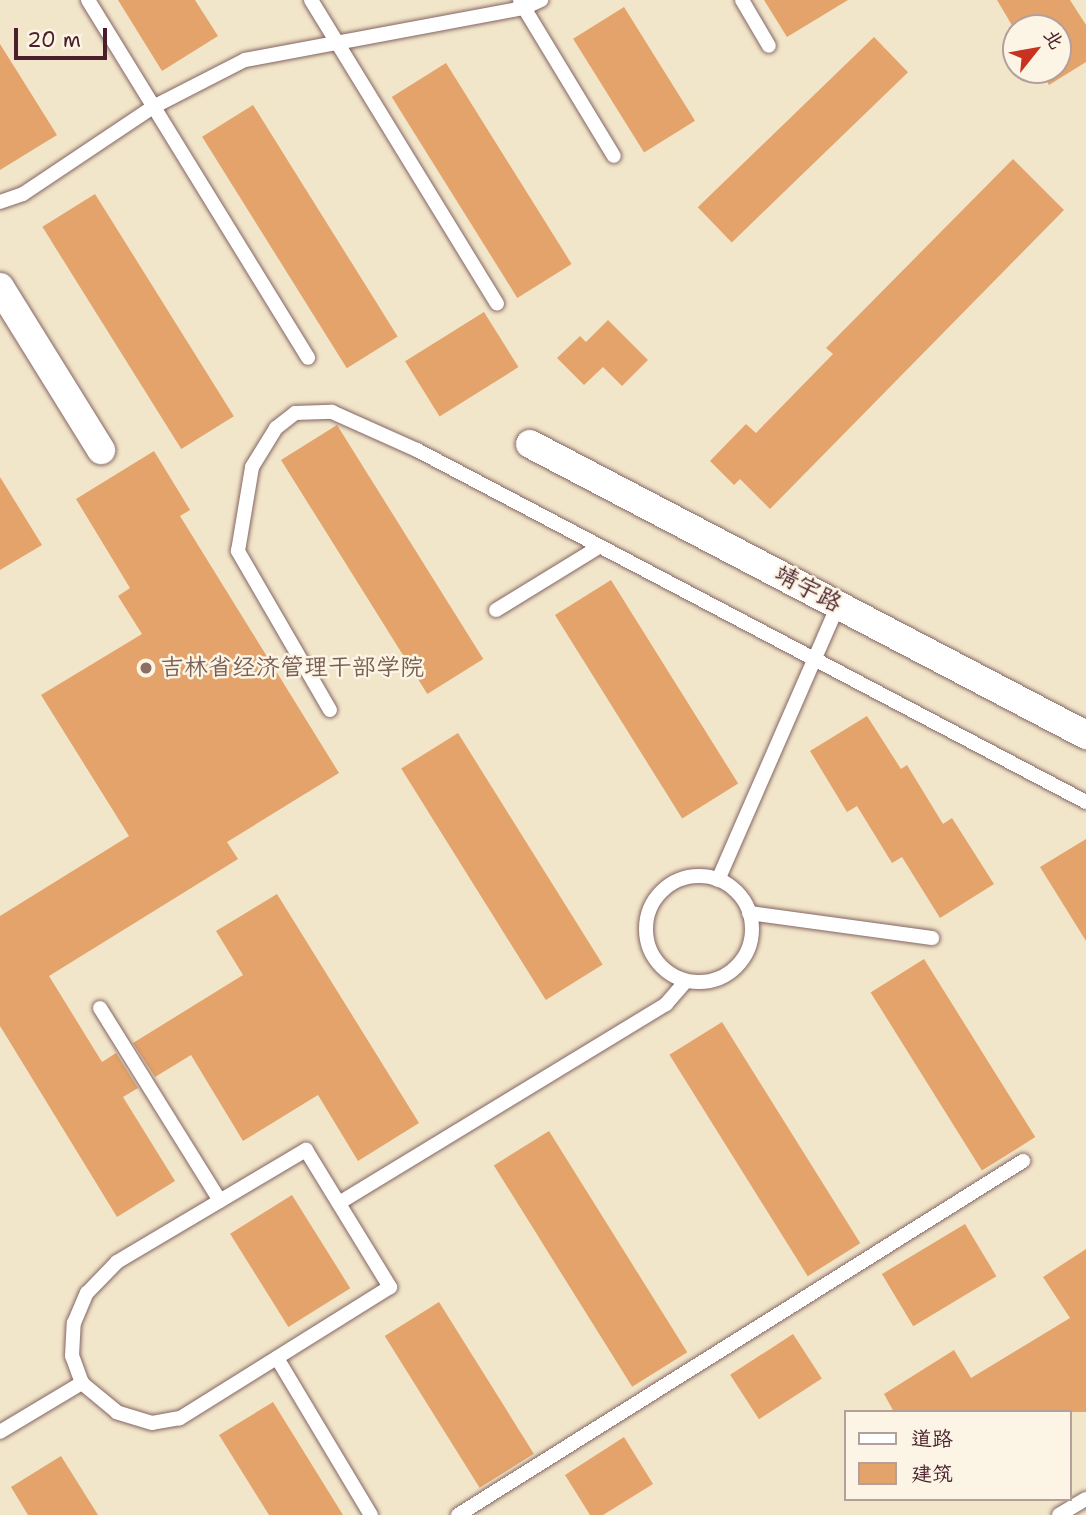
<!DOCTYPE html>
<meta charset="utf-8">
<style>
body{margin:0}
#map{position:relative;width:1086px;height:1515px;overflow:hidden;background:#f2e6ca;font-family:"Shantell Sans","LXGW WenKai TC",sans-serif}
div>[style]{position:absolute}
.building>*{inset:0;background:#e4a36a;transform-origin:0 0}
.roads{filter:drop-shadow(0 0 2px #856563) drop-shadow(0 0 2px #856563)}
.lane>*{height:14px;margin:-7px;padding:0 7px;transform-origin:7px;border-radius:7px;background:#fff}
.lane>.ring{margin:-7px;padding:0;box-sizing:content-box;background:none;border:14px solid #fff;border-radius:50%}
.street>*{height:28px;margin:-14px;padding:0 14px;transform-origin:14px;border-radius:14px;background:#fff}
.dots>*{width:19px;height:19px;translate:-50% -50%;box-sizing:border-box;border:4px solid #fcf5e5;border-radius:50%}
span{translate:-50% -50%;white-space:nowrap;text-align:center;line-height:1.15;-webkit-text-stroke:5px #fcf5e5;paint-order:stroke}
.street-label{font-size:24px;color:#4a1f2b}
.education-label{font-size:24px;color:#785e54}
.left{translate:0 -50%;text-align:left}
.legend{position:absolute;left:844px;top:1410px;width:228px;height:91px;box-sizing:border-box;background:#fcf5e5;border:2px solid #b59f9b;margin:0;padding:9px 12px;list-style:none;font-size:21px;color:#4a1f2b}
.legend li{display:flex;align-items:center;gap:14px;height:35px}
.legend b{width:35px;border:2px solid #b59f9b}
.north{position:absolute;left:1002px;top:14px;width:70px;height:70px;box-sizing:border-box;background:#fcf5e5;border:2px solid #b59f9b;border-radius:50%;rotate:59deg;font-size:19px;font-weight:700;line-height:28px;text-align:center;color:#4a1f2b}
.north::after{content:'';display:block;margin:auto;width:24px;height:32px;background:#c8321e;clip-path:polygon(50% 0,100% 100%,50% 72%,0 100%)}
.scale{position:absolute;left:14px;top:28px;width:93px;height:32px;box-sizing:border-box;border:4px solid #4a1f2b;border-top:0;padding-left:9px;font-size:21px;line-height:24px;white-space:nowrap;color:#4a1f2b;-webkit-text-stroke:5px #fcf5e5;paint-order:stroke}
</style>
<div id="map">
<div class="building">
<i style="clip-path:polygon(118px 0,195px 0,218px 36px,162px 71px)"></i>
<i style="clip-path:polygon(764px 0,848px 0,787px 37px)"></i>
<i style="clip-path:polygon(997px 0,1070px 0,1086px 25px,1086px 62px,1049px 85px,1040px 70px,1058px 70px,1058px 28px,1016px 28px,1016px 32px)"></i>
<i style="left:624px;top:7px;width:134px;height:60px;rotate:58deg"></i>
<i style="left:874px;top:37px;width:49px;height:245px;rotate:46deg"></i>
<i style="clip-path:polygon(0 44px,57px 135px,0 170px)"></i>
<i style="left:446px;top:63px;width:237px;height:64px;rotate:58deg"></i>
<i style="left:253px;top:105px;width:273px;height:60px;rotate:58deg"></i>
<i style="clip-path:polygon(1013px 159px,1064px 210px,770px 509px,740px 479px,734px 485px,710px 461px,746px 424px,756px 433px,833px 354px,826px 348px)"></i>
<i style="left:95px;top:194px;width:262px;height:62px;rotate:58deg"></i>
<i style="left:484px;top:312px;width:65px;height:93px;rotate:58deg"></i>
<i style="clip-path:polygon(608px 320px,648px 360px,622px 386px,603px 367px,584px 385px,557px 358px,580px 336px,586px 342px)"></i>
<i style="left:337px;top:425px;width:276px;height:66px;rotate:58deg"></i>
<i style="clip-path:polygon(154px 451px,190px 510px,180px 516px,339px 773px,227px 842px,238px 859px,49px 976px,102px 1062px,116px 1053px,138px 1088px,123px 1097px,175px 1181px,117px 1217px,0 1026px,0 916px,129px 836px,41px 695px,142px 634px,118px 596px,130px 588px,76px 499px)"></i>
<i style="clip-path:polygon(0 477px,42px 545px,0 570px)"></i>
<i style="left:611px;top:580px;width:240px;height:66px;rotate:58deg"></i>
<i style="clip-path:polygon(867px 716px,901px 769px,907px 765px,943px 824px,952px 818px,994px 884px,940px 918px,902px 857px,892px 863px,857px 806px,847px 812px,810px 751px)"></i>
<i style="left:458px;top:733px;width:273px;height:67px;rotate:58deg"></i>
<i style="clip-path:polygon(1086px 839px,1086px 941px,1040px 867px)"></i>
<i style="clip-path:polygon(277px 894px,419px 1123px,358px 1161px,318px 1095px,243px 1141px,191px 1055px,155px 1077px,133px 1043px,243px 975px,216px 931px)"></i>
<i style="left:924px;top:959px;width:210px;height:63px;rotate:58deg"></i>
<i style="left:722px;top:1022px;width:261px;height:62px;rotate:58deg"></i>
<i style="left:549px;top:1131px;width:261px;height:65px;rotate:58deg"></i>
<i style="left:292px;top:1195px;width:110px;height:73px;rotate:58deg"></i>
<i style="left:965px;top:1224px;width:61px;height:97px;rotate:59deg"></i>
<i style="clip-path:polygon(1086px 1249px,1086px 1412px,894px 1412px,884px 1394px,954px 1350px,971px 1378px,1070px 1318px,1043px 1277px)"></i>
<i style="left:439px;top:1302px;width:179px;height:64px;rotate:58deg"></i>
<i style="left:793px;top:1334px;width:53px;height:75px;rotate:57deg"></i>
<i style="clip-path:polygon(273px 1402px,343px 1515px,269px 1515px,219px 1435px)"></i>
<i style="clip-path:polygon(624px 1437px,653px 1484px,603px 1515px,590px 1515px,565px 1475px)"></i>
<i style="clip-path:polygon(61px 1456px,98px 1515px,28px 1515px,11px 1487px)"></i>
</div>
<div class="roads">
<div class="lane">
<i style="left:88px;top:0;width:420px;rotate:58.4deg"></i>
<i style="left:311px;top:0;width:356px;rotate:58.5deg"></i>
<i style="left:742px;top:0;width:53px;rotate:59.6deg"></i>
<i style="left:520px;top:1px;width:181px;rotate:58.8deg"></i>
<i style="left:0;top:202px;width:24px;rotate:-19deg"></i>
<i style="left:23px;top:194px;width:156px;rotate:-33.8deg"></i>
<i style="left:153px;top:107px;width:103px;rotate:-27.1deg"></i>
<i style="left:245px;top:60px;width:284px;rotate:-10.6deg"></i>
<i style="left:524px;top:8px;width:19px;rotate:-25deg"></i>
<i style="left:496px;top:610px;width:121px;rotate:-31.5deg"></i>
<i style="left:330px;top:710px;width:184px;rotate:-120.1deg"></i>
<i style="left:238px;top:551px;width:85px;rotate:-80.5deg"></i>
<i style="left:252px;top:467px;width:46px;rotate:-58.4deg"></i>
<i style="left:276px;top:428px;width:24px;rotate:-38deg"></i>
<i style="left:295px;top:413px;width:37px;rotate:-2deg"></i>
<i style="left:332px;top:412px;width:93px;rotate:24.1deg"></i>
<i style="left:417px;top:450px;width:756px;rotate:27.75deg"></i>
<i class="ring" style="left:646px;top:876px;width:92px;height:92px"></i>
<i style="left:718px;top:880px;width:300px;rotate:-66.4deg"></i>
<i style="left:749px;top:913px;width:185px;rotate:7.8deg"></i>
<i style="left:100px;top:1008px;width:227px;rotate:58.1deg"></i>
<i style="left:306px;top:1150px;width:161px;rotate:58.5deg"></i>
<i style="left:390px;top:1287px;width:248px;rotate:148deg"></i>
<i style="left:180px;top:1418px;width:28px;rotate:170deg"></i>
<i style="left:152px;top:1423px;width:37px;rotate:-163deg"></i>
<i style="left:117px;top:1412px;width:45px;rotate:-140.4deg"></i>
<i style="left:82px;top:1383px;width:29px;rotate:-110deg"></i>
<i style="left:72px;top:1356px;width:33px;rotate:-87deg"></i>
<i style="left:74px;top:1323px;width:33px;rotate:-67deg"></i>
<i style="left:87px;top:1293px;width:43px;rotate:-45.9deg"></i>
<i style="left:117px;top:1262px;width:220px;rotate:-30.7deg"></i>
<i style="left:339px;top:1203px;width:383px;rotate:-31.3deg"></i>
<i style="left:666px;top:1004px;width:30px;rotate:-49deg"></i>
<i style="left:277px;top:1358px;width:183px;rotate:59.1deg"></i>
<i style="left:0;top:1432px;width:96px;rotate:-30.9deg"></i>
<i style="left:458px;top:1515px;width:667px;rotate:-32.07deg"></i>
<i style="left:1059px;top:1515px;width:31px;rotate:-31deg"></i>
</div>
<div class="street">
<i style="left:0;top:287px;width:192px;rotate:58.2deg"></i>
<i style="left:530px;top:444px;width:628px;rotate:27.63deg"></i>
</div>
</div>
<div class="dots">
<i style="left:146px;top:668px;background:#8d6e63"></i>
</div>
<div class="street-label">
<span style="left:808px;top:589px;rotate:28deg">靖宇路</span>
</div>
<div class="education-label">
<span class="left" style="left:160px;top:668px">吉林省经济管理干部学院</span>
</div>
<ul class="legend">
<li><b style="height:9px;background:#fff"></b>道路</li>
<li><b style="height:19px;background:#e4a36a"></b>建筑</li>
</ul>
<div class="north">北</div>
<div class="scale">20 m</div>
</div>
